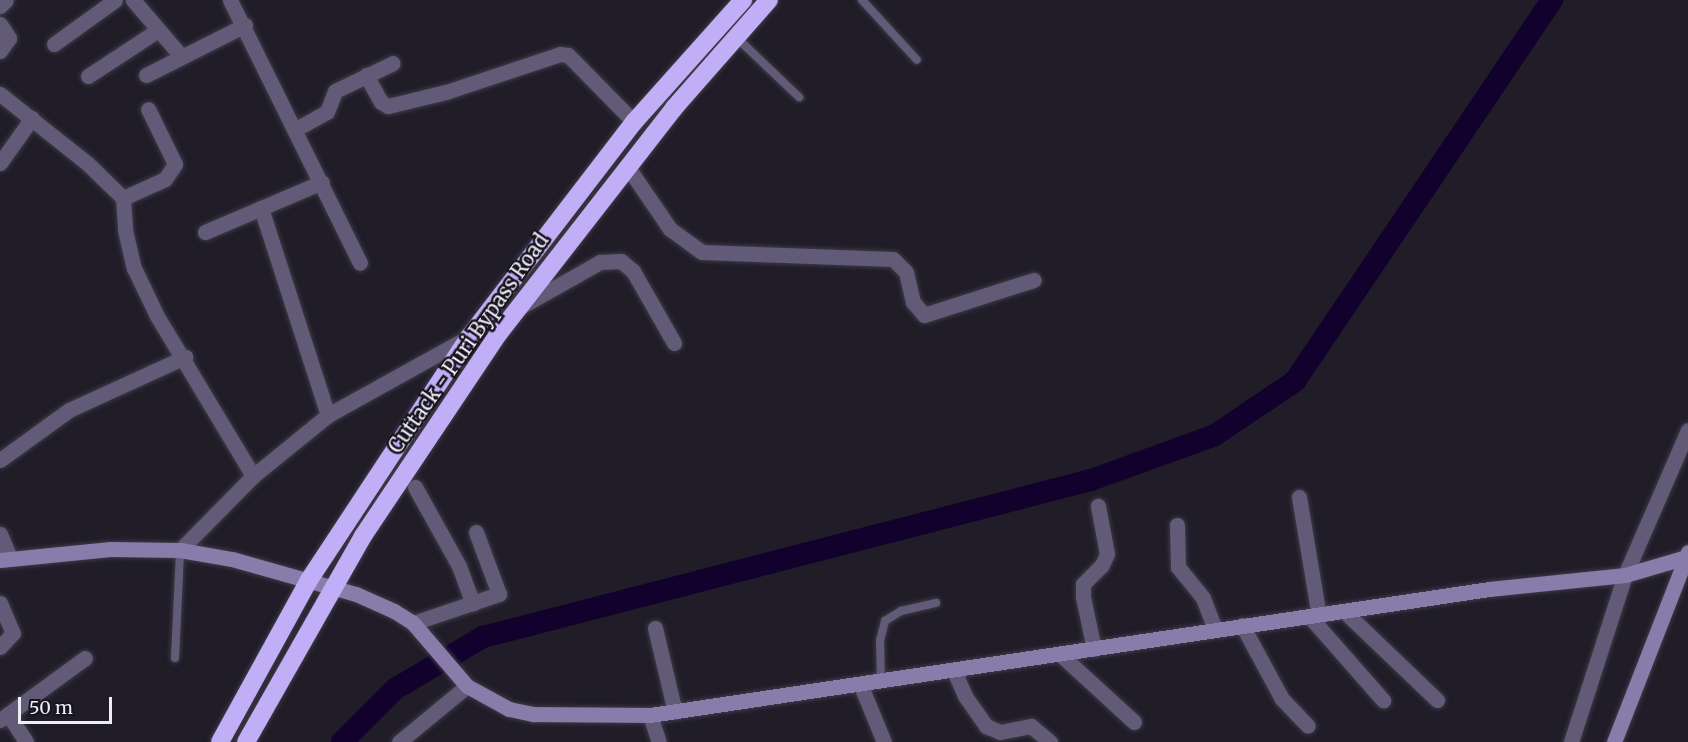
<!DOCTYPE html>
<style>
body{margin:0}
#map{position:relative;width:1688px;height:742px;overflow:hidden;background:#201d29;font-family:Merriweather,serif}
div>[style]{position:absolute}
.river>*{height:22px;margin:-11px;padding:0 11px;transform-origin:11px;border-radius:11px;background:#12012c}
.roads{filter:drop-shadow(0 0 2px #3d3a46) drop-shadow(0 0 2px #3d3a46)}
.lane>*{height:8px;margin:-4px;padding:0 4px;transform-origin:4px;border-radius:4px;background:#625b78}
.street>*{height:15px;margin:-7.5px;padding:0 7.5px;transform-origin:7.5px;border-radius:7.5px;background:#625b78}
.secondary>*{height:15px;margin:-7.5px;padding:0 7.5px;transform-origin:7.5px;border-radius:7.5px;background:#887cab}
.highway>*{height:18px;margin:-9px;padding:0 9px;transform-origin:9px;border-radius:9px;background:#c0aef6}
span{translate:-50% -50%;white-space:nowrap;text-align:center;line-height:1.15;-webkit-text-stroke:5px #171420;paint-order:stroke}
.street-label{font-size:20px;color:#efedf6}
.scale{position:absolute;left:18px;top:697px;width:94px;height:27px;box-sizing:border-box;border:3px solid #efedf6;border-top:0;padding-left:8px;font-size:18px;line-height:21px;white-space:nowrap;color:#efedf6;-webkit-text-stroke:4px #171420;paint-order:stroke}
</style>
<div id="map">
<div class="river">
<i style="left:342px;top:742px;width:75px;rotate:-45deg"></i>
<i style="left:395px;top:689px;width:102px;rotate:-30.6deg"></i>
<i style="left:483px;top:637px;width:628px;rotate:-14.48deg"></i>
<i style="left:1091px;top:480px;width:132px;rotate:-19.9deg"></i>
<i style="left:1215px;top:435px;width:97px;rotate:-34deg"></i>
<i style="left:1295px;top:381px;width:460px;rotate:-56deg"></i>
</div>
<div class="roads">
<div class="lane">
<i style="left:862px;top:0;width:81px;rotate:47.5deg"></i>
<i style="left:737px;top:38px;width:86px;rotate:43.6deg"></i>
<i style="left:175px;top:658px;width:108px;rotate:-87.3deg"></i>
<i style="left:881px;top:681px;width:40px;rotate:-91.4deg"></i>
<i style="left:880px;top:641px;width:21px;rotate:-76deg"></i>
<i style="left:885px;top:621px;width:19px;rotate:-32deg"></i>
<i style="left:901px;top:611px;width:36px;rotate:-13deg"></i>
</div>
<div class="street">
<i style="left:133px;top:0;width:74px;rotate:49.4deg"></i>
<i style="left:230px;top:0;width:293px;rotate:63.7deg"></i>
<i style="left:0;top:6px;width:8px;rotate:-45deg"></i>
<i style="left:0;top:24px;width:17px;rotate:57deg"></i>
<i style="left:9px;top:38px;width:16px;rotate:125deg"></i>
<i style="left:54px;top:44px;width:75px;rotate:-35.8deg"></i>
<i style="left:146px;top:75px;width:111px;rotate:-26.8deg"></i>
<i style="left:366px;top:75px;width:31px;rotate:61deg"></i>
<i style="left:381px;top:102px;width:8px;rotate:30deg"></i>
<i style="left:388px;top:106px;width:60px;rotate:-13.6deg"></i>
<i style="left:446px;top:92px;width:120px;rotate:-18.4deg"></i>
<i style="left:560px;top:54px;width:8px;rotate:7deg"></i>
<i style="left:568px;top:55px;width:94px;rotate:45.4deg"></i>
<i style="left:88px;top:76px;width:84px;rotate:-33.3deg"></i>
<i style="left:0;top:94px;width:112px;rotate:38.5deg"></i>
<i style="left:88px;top:164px;width:49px;rotate:44.2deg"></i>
<i style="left:123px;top:198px;width:32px;rotate:86deg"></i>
<i style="left:125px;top:230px;width:39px;rotate:77deg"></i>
<i style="left:134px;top:268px;width:53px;rotate:64.4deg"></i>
<i style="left:157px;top:316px;width:187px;rotate:59deg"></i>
<i style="left:296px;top:129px;width:35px;rotate:-29deg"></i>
<i style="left:327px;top:112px;width:22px;rotate:-69deg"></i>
<i style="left:335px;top:91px;width:64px;rotate:-25.8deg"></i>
<i style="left:0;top:163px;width:55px;rotate:-54.6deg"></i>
<i style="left:627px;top:166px;width:76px;rotate:55.7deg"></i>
<i style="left:670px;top:229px;width:39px;rotate:36deg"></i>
<i style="left:702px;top:252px;width:191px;rotate:2.1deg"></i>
<i style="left:893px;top:259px;width:18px;rotate:45deg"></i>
<i style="left:906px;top:272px;width:31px;rotate:77deg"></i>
<i style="left:913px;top:302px;width:17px;rotate:50deg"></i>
<i style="left:924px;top:315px;width:115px;rotate:-17.7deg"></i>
<i style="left:123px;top:198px;width:46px;rotate:-24.3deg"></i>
<i style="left:165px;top:179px;width:18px;rotate:-56deg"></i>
<i style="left:175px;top:164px;width:61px;rotate:-116.1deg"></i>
<i style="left:261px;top:208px;width:218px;rotate:72.1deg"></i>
<i style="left:205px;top:232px;width:127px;rotate:-23.1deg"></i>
<i style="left:522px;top:306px;width:90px;rotate:-29.4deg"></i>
<i style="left:600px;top:262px;width:21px;rotate:-3deg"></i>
<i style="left:621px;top:261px;width:16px;rotate:40deg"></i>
<i style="left:633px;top:271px;width:83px;rotate:60.3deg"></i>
<i style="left:0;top:460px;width:85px;rotate:-35.9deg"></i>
<i style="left:69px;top:410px;width:128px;rotate:-24.6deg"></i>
<i style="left:415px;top:487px;width:90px;rotate:60.9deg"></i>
<i style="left:459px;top:566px;width:40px;rotate:69.8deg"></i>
<i style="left:1299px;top:497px;width:121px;rotate:80.5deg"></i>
<i style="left:1177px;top:525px;width:42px;rotate:88.6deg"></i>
<i style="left:1178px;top:567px;width:40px;rotate:51deg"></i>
<i style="left:1203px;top:598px;width:33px;rotate:69deg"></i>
<i style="left:0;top:534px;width:26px;rotate:67deg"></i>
<i style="left:180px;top:550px;width:104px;rotate:-45.4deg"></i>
<i style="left:253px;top:476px;width:97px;rotate:-39.1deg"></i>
<i style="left:328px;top:415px;width:161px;rotate:-29deg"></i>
<i style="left:0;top:603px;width:33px;rotate:67deg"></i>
<i style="left:13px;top:633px;width:19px;rotate:133deg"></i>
<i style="left:1346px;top:613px;width:126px;rotate:43.7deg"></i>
<i style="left:1310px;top:617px;width:111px;rotate:48.7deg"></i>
<i style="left:413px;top:623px;width:91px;rotate:-18.6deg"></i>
<i style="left:499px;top:594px;width:66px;rotate:-110.4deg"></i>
<i style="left:1242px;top:625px;width:84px;rotate:61.6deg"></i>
<i style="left:1282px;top:699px;width:37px;rotate:46deg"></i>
<i style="left:655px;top:628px;width:86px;rotate:76.6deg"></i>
<i style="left:1094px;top:649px;width:53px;rotate:-101.9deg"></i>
<i style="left:1083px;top:597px;width:13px;rotate:-90deg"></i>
<i style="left:1083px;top:584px;width:27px;rotate:-45deg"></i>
<i style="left:1102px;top:565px;width:12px;rotate:-66deg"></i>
<i style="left:1107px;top:554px;width:49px;rotate:-100.6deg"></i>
<i style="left:1061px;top:655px;width:99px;rotate:42.5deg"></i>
<i style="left:954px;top:671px;width:27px;rotate:66deg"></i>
<i style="left:965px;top:696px;width:37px;rotate:55deg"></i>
<i style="left:986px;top:726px;width:15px;rotate:23deg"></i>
<i style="left:1000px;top:732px;width:32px;rotate:-11deg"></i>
<i style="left:1031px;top:726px;width:25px;rotate:40deg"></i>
<i style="left:861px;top:686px;width:61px;rotate:67.7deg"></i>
<i style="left:8px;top:714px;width:33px;rotate:57deg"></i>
<i style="left:650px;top:715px;width:28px;rotate:72deg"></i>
<i style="left:0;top:720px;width:105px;rotate:-36.1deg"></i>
<i style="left:399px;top:742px;width:88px;rotate:-39.5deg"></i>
<i style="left:1571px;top:742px;width:176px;rotate:-72.1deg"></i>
<i style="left:1625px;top:575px;width:158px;rotate:-66.5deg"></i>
</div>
<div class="secondary">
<i style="left:0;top:560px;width:111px;rotate:-5.7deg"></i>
<i style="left:110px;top:549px;width:70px;rotate:0.8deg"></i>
<i style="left:180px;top:550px;width:53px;rotate:9.8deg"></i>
<i style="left:232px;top:559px;width:129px;rotate:15.8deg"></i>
<i style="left:356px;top:594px;width:42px;rotate:24.1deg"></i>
<i style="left:394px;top:611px;width:22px;rotate:32deg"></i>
<i style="left:413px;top:623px;width:83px;rotate:49.4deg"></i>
<i style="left:467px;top:686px;width:48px;rotate:28.7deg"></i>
<i style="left:509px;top:709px;width:25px;rotate:12deg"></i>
<i style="left:533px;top:714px;width:117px;rotate:0.5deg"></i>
<i style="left:650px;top:715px;width:848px;rotate:-8.54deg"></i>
<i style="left:1489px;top:589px;width:137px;rotate:-5.9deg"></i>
<i style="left:1625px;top:575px;width:64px;rotate:-16.4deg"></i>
<i style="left:1614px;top:742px;width:204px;rotate:-68.7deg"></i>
</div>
<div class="highway">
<i style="left:220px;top:742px;width:185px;rotate:-61.2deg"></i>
<i style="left:309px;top:580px;width:291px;rotate:-56.6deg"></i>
<i style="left:469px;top:337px;width:271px;rotate:-52.5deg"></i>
<i style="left:634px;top:122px;width:164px;rotate:-48.2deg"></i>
<i style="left:246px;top:742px;width:237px;rotate:-60.4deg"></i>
<i style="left:363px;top:536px;width:244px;rotate:-56.2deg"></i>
<i style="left:499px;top:333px;width:285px;rotate:-52.1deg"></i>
<i style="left:674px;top:108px;width:144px;rotate:-48.7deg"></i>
</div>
</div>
<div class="street-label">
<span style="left:468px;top:343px;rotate:-55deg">Cuttack - Puri Bypass Road</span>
</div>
<div class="scale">50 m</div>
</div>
